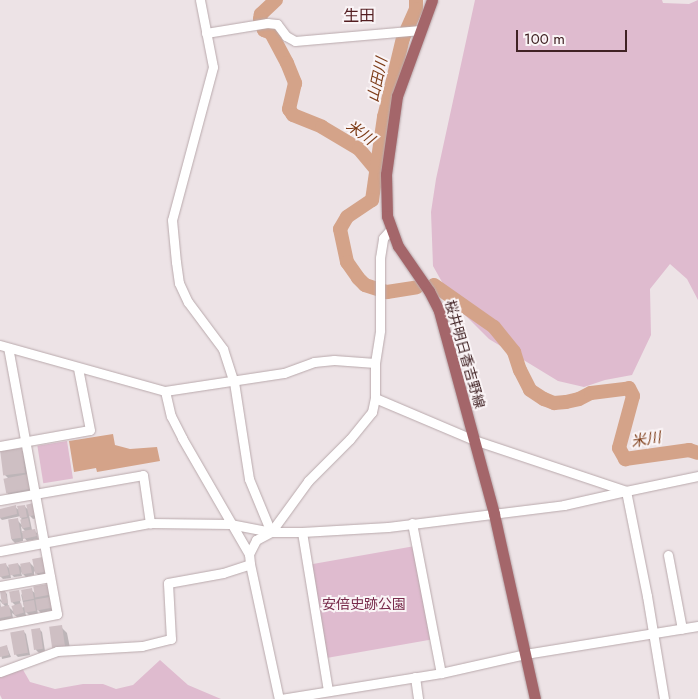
<!DOCTYPE html>
<meta charset="utf-8">
<style>
body{margin:0}
#map{position:relative;width:698px;height:699px;overflow:hidden;background:#ede3e6;font-family:Jost,"Noto Sans JP",sans-serif}
div>[style]{position:absolute}
.green>*{inset:0;background:#dfbbcf;transform-origin:0 0}
.water>*{inset:0;background:#d4a389}
.shadow>*{inset:0;background:#0003}
.river>*{height:14px;margin:-7px;padding:0 7px;transform-origin:7px;border-radius:7px;background:#d4a389}
.building>*{inset:0;background:#cebfc3;transform-origin:0 0}
.roads{filter:drop-shadow(0 0 1px #b9a9ac) drop-shadow(0 0 1px #b9a9ac)}
.minor>*{height:9px;margin:-4.5px;padding:0 4.5px;transform-origin:4.5px;border-radius:4.5px;background:#fff}
.major>*{height:11px;margin:-5.5px;padding:0 5.5px;transform-origin:5.5px;border-radius:5.5px;background:#a4666a}
span{translate:-50% -50%;white-space:nowrap;text-align:center;line-height:1.15;-webkit-text-stroke:4px #faf4f6;paint-order:stroke}
.street-label{font-size:14px;color:#402224}
.park-label{font-size:14px;color:#782a4b}
.water-label{font-size:15px;color:#7e3d19;font-style:italic}
.quarter-label{font-size:16px;color:#531d20}
.scale{position:absolute;left:516px;top:30px;width:111px;height:22px;box-sizing:border-box;border:2px solid #402224;border-top:0;padding-left:6px;font-size:15px;line-height:18px;white-space:nowrap;color:#402224;-webkit-text-stroke:4px #faf4f6;paint-order:stroke}
</style>
<div id="map">
<div class="green">
<i style="clip-path:polygon(475px 0,662px 0,663px 3px,689px 4px,698px 0,698px 300px,687px 279px,670px 264px,650px 289px,651px 335px,632px 375px,605px 380px,584px 387px,558px 381px,489px 339px,455px 305px,433px 266px,431px 212px,436px 179px)"></i>
<i style="left:67px;top:441px;width:38px;height:30px;rotate:81deg"></i>
<i style="left:415px;top:546px;width:95px;height:108px;rotate:80deg"></i>
<i style="clip-path:polygon(160px 660px,188px 685px,221px 699px,2px 699px,0 695px,0 676px,22px 668px,30px 682px,55px 689px,83px 684px,103px 684px,116px 689px,133px 685px)"></i>
</div>
<div class="water">
<i style="clip-path:polygon(113px 434px,115px 445px,130px 449px,157px 447px,160px 461px,97px 472px,96px 468px,74px 472px,69px 441px)"></i>
</div>
<div class="shadow">
<i style="clip-path:polygon(21px 450px,26px 454px,35px 493px,12px 497px,7px 493px,9px 479px,5px 475px)"></i>
<i style="clip-path:polygon(evenodd,24px 506px,38px 518px,33px 519px,29px 515px,32px 530px,37px 533px,38px 539px,27px 541px,23px 536px,23px 541px,15px 543px,12px 540px,9px 521px,17px 520px,22px 525px,21px 516px,2px 520px,0 518px,0 510px,15px 507px,20px 511px,24px 506px,21px 526px,24px 530px,26px 532px,22px 533px,21px 526px)"></i>
<i style="clip-path:polygon(33px 560px,48px 574px,39px 576px,34px 571px,34px 575px,26px 577px,21px 572px,22px 576px,14px 577px,10px 573px,11px 578px,3px 579px,0 576px,0 566px,6px 565px,10px 569px,18px 564px,22px 568px,30px 563px,35px 568px)"></i>
<i style="clip-path:polygon(evenodd,48px 586px,54px 610px,41px 613px,37px 609px,38px 614px,29px 615px,25px 611px,26px 616px,17px 617px,12px 613px,13px 618px,0 621px,0 599px,2px 601px,5px 592px,7px 594px,8px 606px,13px 611px,15px 605px,12px 602px,19px 592px,21px 608px,24px 607px,21px 594px,23px 596px,31px 590px,35px 593px,48px 586px,0 601px,6px 607px,1px 608px,0 601px)"></i>
<i style="clip-path:polygon(61px 627px,67px 633px,71px 653px,54px 648px)"></i>
<i style="clip-path:polygon(39px 629px,42px 632px,45px 651px,39px 653px,36px 650px)"></i>
<i style="clip-path:polygon(23px 631px,26px 634px,30px 655px,18px 657px,16px 655px)"></i>
<i style="clip-path:polygon(7px 647px,11px 657px,2px 659px,0 648px)"></i>
</div>
<div class="river">
<i style="left:276px;top:0;width:21px;rotate:137deg"></i>
<i style="left:261px;top:14px;width:5px;rotate:101deg"></i>
<i style="left:260px;top:19px;width:12px;rotate:70deg"></i>
<i style="left:264px;top:30px;width:8px;rotate:23deg"></i>
<i style="left:271px;top:33px;width:34px;rotate:62deg"></i>
<i style="left:287px;top:63px;width:22px;rotate:68deg"></i>
<i style="left:295px;top:83px;width:27px;rotate:103deg"></i>
<i style="left:289px;top:109px;width:7px;rotate:56deg"></i>
<i style="left:293px;top:115px;width:31px;rotate:22deg"></i>
<i style="left:322px;top:127px;width:43px;rotate:30.7deg"></i>
<i style="left:359px;top:149px;width:25px;rotate:50deg"></i>
<i style="left:416px;top:0;width:9px;rotate:90deg"></i>
<i style="left:416px;top:9px;width:32px;rotate:114deg"></i>
<i style="left:403px;top:38px;width:81px;rotate:103.5deg"></i>
<i style="left:384px;top:117px;width:84px;rotate:98.2deg"></i>
<i style="left:372px;top:200px;width:30px;rotate:146deg"></i>
<i style="left:347px;top:217px;width:14px;rotate:120deg"></i>
<i style="left:340px;top:229px;width:34px;rotate:78deg"></i>
<i style="left:347px;top:262px;width:19px;rotate:55deg"></i>
<i style="left:358px;top:278px;width:10px;rotate:45deg"></i>
<i style="left:365px;top:285px;width:23px;rotate:18deg"></i>
<i style="left:387px;top:292px;width:30px;rotate:-9deg"></i>
<i style="left:434px;top:285px;width:73px;rotate:35deg"></i>
<i style="left:494px;top:327px;width:32px;rotate:51deg"></i>
<i style="left:514px;top:352px;width:19px;rotate:72deg"></i>
<i style="left:520px;top:370px;width:22px;rotate:63deg"></i>
<i style="left:530px;top:390px;width:17px;rotate:33deg"></i>
<i style="left:544px;top:399px;width:11px;rotate:22deg"></i>
<i style="left:554px;top:403px;width:12px;rotate:-5deg"></i>
<i style="left:566px;top:402px;width:13px;rotate:-13deg"></i>
<i style="left:579px;top:399px;width:13px;rotate:-27deg"></i>
<i style="left:591px;top:393px;width:38px;rotate:-7deg"></i>
<i style="left:629px;top:388px;width:9px;rotate:63deg"></i>
<i style="left:633px;top:396px;width:54px;rotate:105.1deg"></i>
<i style="left:619px;top:448px;width:13px;rotate:61deg"></i>
<i style="left:625px;top:459px;width:65px;rotate:-8deg"></i>
<i style="left:689px;top:450px;width:9px;rotate:18deg"></i>
</div>
<div class="building">
<i style="left:22px;top:448px;width:25px;height:22px;rotate:83deg"></i>
<i style="left:28px;top:474px;width:15px;height:25px;rotate:79deg"></i>
<i style="left:33px;top:503px;width:12px;height:7px;rotate:76deg"></i>
<i style="clip-path:polygon(16px 505px,17px 514px,0 518px,0 509px)"></i>
<i style="clip-path:polygon(25px 505px,27px 517px,20px 518px,17px 506px)"></i>
<i style="left:18px;top:518px;width:20px;height:10px;rotate:81deg"></i>
<i style="left:28px;top:518px;width:9px;height:8px;rotate:77deg"></i>
<i style="clip-path:polygon(35px 529px,37px 536px,23px 539px,22px 531px)"></i>
<i style="left:43px;top:557px;width:15px;height:11px;rotate:79deg"></i>
<i style="left:30px;top:562px;width:11px;height:10px;rotate:80deg"></i>
<i style="clip-path:polygon(6px 563px,9px 575px,0 577px,0 564px)"></i>
<i style="left:18px;top:563px;width:11px;height:10px;rotate:80deg"></i>
<i style="left:48px;top:584px;width:11px;height:15px;rotate:80deg"></i>
<i style="left:32px;top:588px;width:11px;height:11px;rotate:80deg"></i>
<i style="clip-path:polygon(5px 590px,8px 603px,2px 604px,0 591px)"></i>
<i style="left:19px;top:590px;width:11px;height:10px;rotate:80deg"></i>
<i style="left:50px;top:597px;width:11px;height:15px;rotate:80deg"></i>
<i style="left:34px;top:600px;width:11px;height:11px;rotate:80deg"></i>
<i style="left:21px;top:603px;width:10px;height:10px;rotate:73deg"></i>
<i style="clip-path:polygon(9px 605px,11px 616px,0 618px,0 607px)"></i>
<i style="left:62px;top:625px;width:22px;height:13px;rotate:82deg"></i>
<i style="left:40px;top:628px;width:21px;height:9px;rotate:82deg"></i>
<i style="left:24px;top:630px;width:23px;height:14px;rotate:80deg"></i>
<i style="clip-path:polygon(7px 645px,9px 655px,0 657px,0 647px)"></i>
</div>
<div class="roads">
<div class="minor">
<i style="left:200px;top:0;width:68px;rotate:79deg"></i>
<i style="left:213px;top:67px;width:158px;rotate:105deg"></i>
<i style="left:172px;top:220px;width:42px;rotate:84.6deg"></i>
<i style="left:176px;top:262px;width:21px;rotate:82deg"></i>
<i style="left:179px;top:283px;width:21px;rotate:65deg"></i>
<i style="left:188px;top:302px;width:59px;rotate:53.3deg"></i>
<i style="left:223px;top:349px;width:35px;rotate:72deg"></i>
<i style="left:234px;top:382px;width:98px;rotate:81.2deg"></i>
<i style="left:249px;top:479px;width:57px;rotate:67.5deg"></i>
<i style="left:206px;top:33px;width:62px;rotate:-9.3deg"></i>
<i style="left:267px;top:23px;width:10px;rotate:6deg"></i>
<i style="left:277px;top:24px;width:15px;rotate:53deg"></i>
<i style="left:286px;top:36px;width:10px;rotate:29deg"></i>
<i style="left:295px;top:41px;width:126px;rotate:-5deg"></i>
<i style="left:0;top:345px;width:171px;rotate:15.6deg"></i>
<i style="left:165px;top:391px;width:120px;rotate:-8.6deg"></i>
<i style="left:284px;top:373px;width:32px;rotate:-20deg"></i>
<i style="left:314px;top:362px;width:20px;rotate:-6deg"></i>
<i style="left:334px;top:360px;width:41px;rotate:4.2deg"></i>
<i style="left:165px;top:391px;width:26px;rotate:77deg"></i>
<i style="left:171px;top:416px;width:25px;rotate:63deg"></i>
<i style="left:182px;top:438px;width:134px;rotate:60deg"></i>
<i style="left:249px;top:554px;width:10px;rotate:84deg"></i>
<i style="left:250px;top:564px;width:138px;rotate:77.9deg"></i>
<i style="left:375px;top:398px;width:108px;rotate:23deg"></i>
<i style="left:474px;top:440px;width:160px;rotate:18.5deg"></i>
<i style="left:626px;top:491px;width:74px;rotate:-11.8deg"></i>
<i style="left:0;top:446px;width:91px;rotate:-10.1deg"></i>
<i style="left:90px;top:430px;width:63px;rotate:-101deg"></i>
<i style="left:0;top:500px;width:145px;rotate:-9.9deg"></i>
<i style="left:143px;top:475px;width:49px;rotate:81.7deg"></i>
<i style="left:412px;top:523px;width:153px;rotate:79.1deg"></i>
<i style="left:302px;top:532px;width:161px;rotate:80.7deg"></i>
<i style="left:0;top:551px;width:153px;rotate:-10.6deg"></i>
<i style="left:150px;top:523px;width:80px;rotate:0.7deg"></i>
<i style="left:230px;top:524px;width:42px;rotate:11deg"></i>
<i style="left:271px;top:532px;width:31px"></i>
<i style="left:302px;top:532px;width:86px;rotate:-3.3deg"></i>
<i style="left:388px;top:527px;width:177px;rotate:-7.1deg"></i>
<i style="left:564px;top:505px;width:64px;rotate:-12.7deg"></i>
<i style="left:626px;top:491px;width:107px;rotate:78.7deg"></i>
<i style="left:647px;top:596px;width:104px;rotate:80.6deg"></i>
<i style="left:249px;top:554px;width:16px;rotate:-63deg"></i>
<i style="left:256px;top:540px;width:17px;rotate:-28deg"></i>
<i style="left:271px;top:532px;width:63px;rotate:-54deg"></i>
<i style="left:308px;top:481px;width:59px;rotate:-45deg"></i>
<i style="left:350px;top:439px;width:35px;rotate:-51deg"></i>
<i style="left:372px;top:412px;width:14px;rotate:-78deg"></i>
<i style="left:375px;top:398px;width:35px;rotate:-90deg"></i>
<i style="left:375px;top:363px;width:33px;rotate:-81deg"></i>
<i style="left:380px;top:330px;width:72px;rotate:-90deg"></i>
<i style="left:380px;top:258px;width:20px;rotate:-81deg"></i>
<i style="left:383px;top:238px;width:12px;rotate:-48deg"></i>
<i style="left:668px;top:555px;width:75px;rotate:79.3deg"></i>
<i style="left:0;top:586px;width:51px;rotate:-10.2deg"></i>
<i style="left:0;top:625px;width:58px;rotate:-10.9deg"></i>
<i style="left:57px;top:614px;width:270px;rotate:-100.4deg"></i>
<i style="left:0;top:672px;width:61px;rotate:-20.2deg"></i>
<i style="left:57px;top:651px;width:85px;rotate:-3.4deg"></i>
<i style="left:142px;top:646px;width:30px;rotate:-14deg"></i>
<i style="left:171px;top:639px;width:56px;rotate:-93.1deg"></i>
<i style="left:168px;top:583px;width:56px;rotate:-10.3deg"></i>
<i style="left:223px;top:573px;width:28px;rotate:-18deg"></i>
<i style="left:415px;top:677px;width:22px;rotate:82deg"></i>
<i style="left:281px;top:699px;width:162px;rotate:-9.2deg"></i>
<i style="left:441px;top:673px;width:86px;rotate:-12.7deg"></i>
<i style="left:525px;top:654px;width:175px;rotate:-9.2deg"></i>
</div>
<div class="major">
<i style="left:432px;top:0;width:102px;rotate:110deg"></i>
<i style="left:397px;top:96px;width:79px;rotate:98deg"></i>
<i style="left:386px;top:174px;width:42px;rotate:88.6deg"></i>
<i style="left:387px;top:216px;width:32px;rotate:70deg"></i>
<i style="left:398px;top:246px;width:55px;rotate:55.4deg"></i>
<i style="left:429px;top:291px;width:22px;rotate:63deg"></i>
<i style="left:439px;top:311px;width:210px;rotate:74.8deg"></i>
<i style="left:494px;top:514px;width:189px;rotate:77.5deg"></i>
</div>
</div>
<div class="street-label">
<span style="left:465px;top:354px;rotate:74deg">桜井明日香吉野線</span>
</div>
<div class="park-label">
<span style="left:364px;top:604px">安倍史跡公園</span>
</div>
<div class="water-label">
<span style="left:378px;top:80px;rotate:-78deg">山田川</span>
<span style="left:360px;top:133px;rotate:36deg">米川</span>
<span style="left:646px;top:440px;rotate:-9deg">米川</span>
</div>
<div class="quarter-label">
<span style="left:359px;top:16px">生田</span>
</div>
<div class="scale">100 m</div>
</div>
